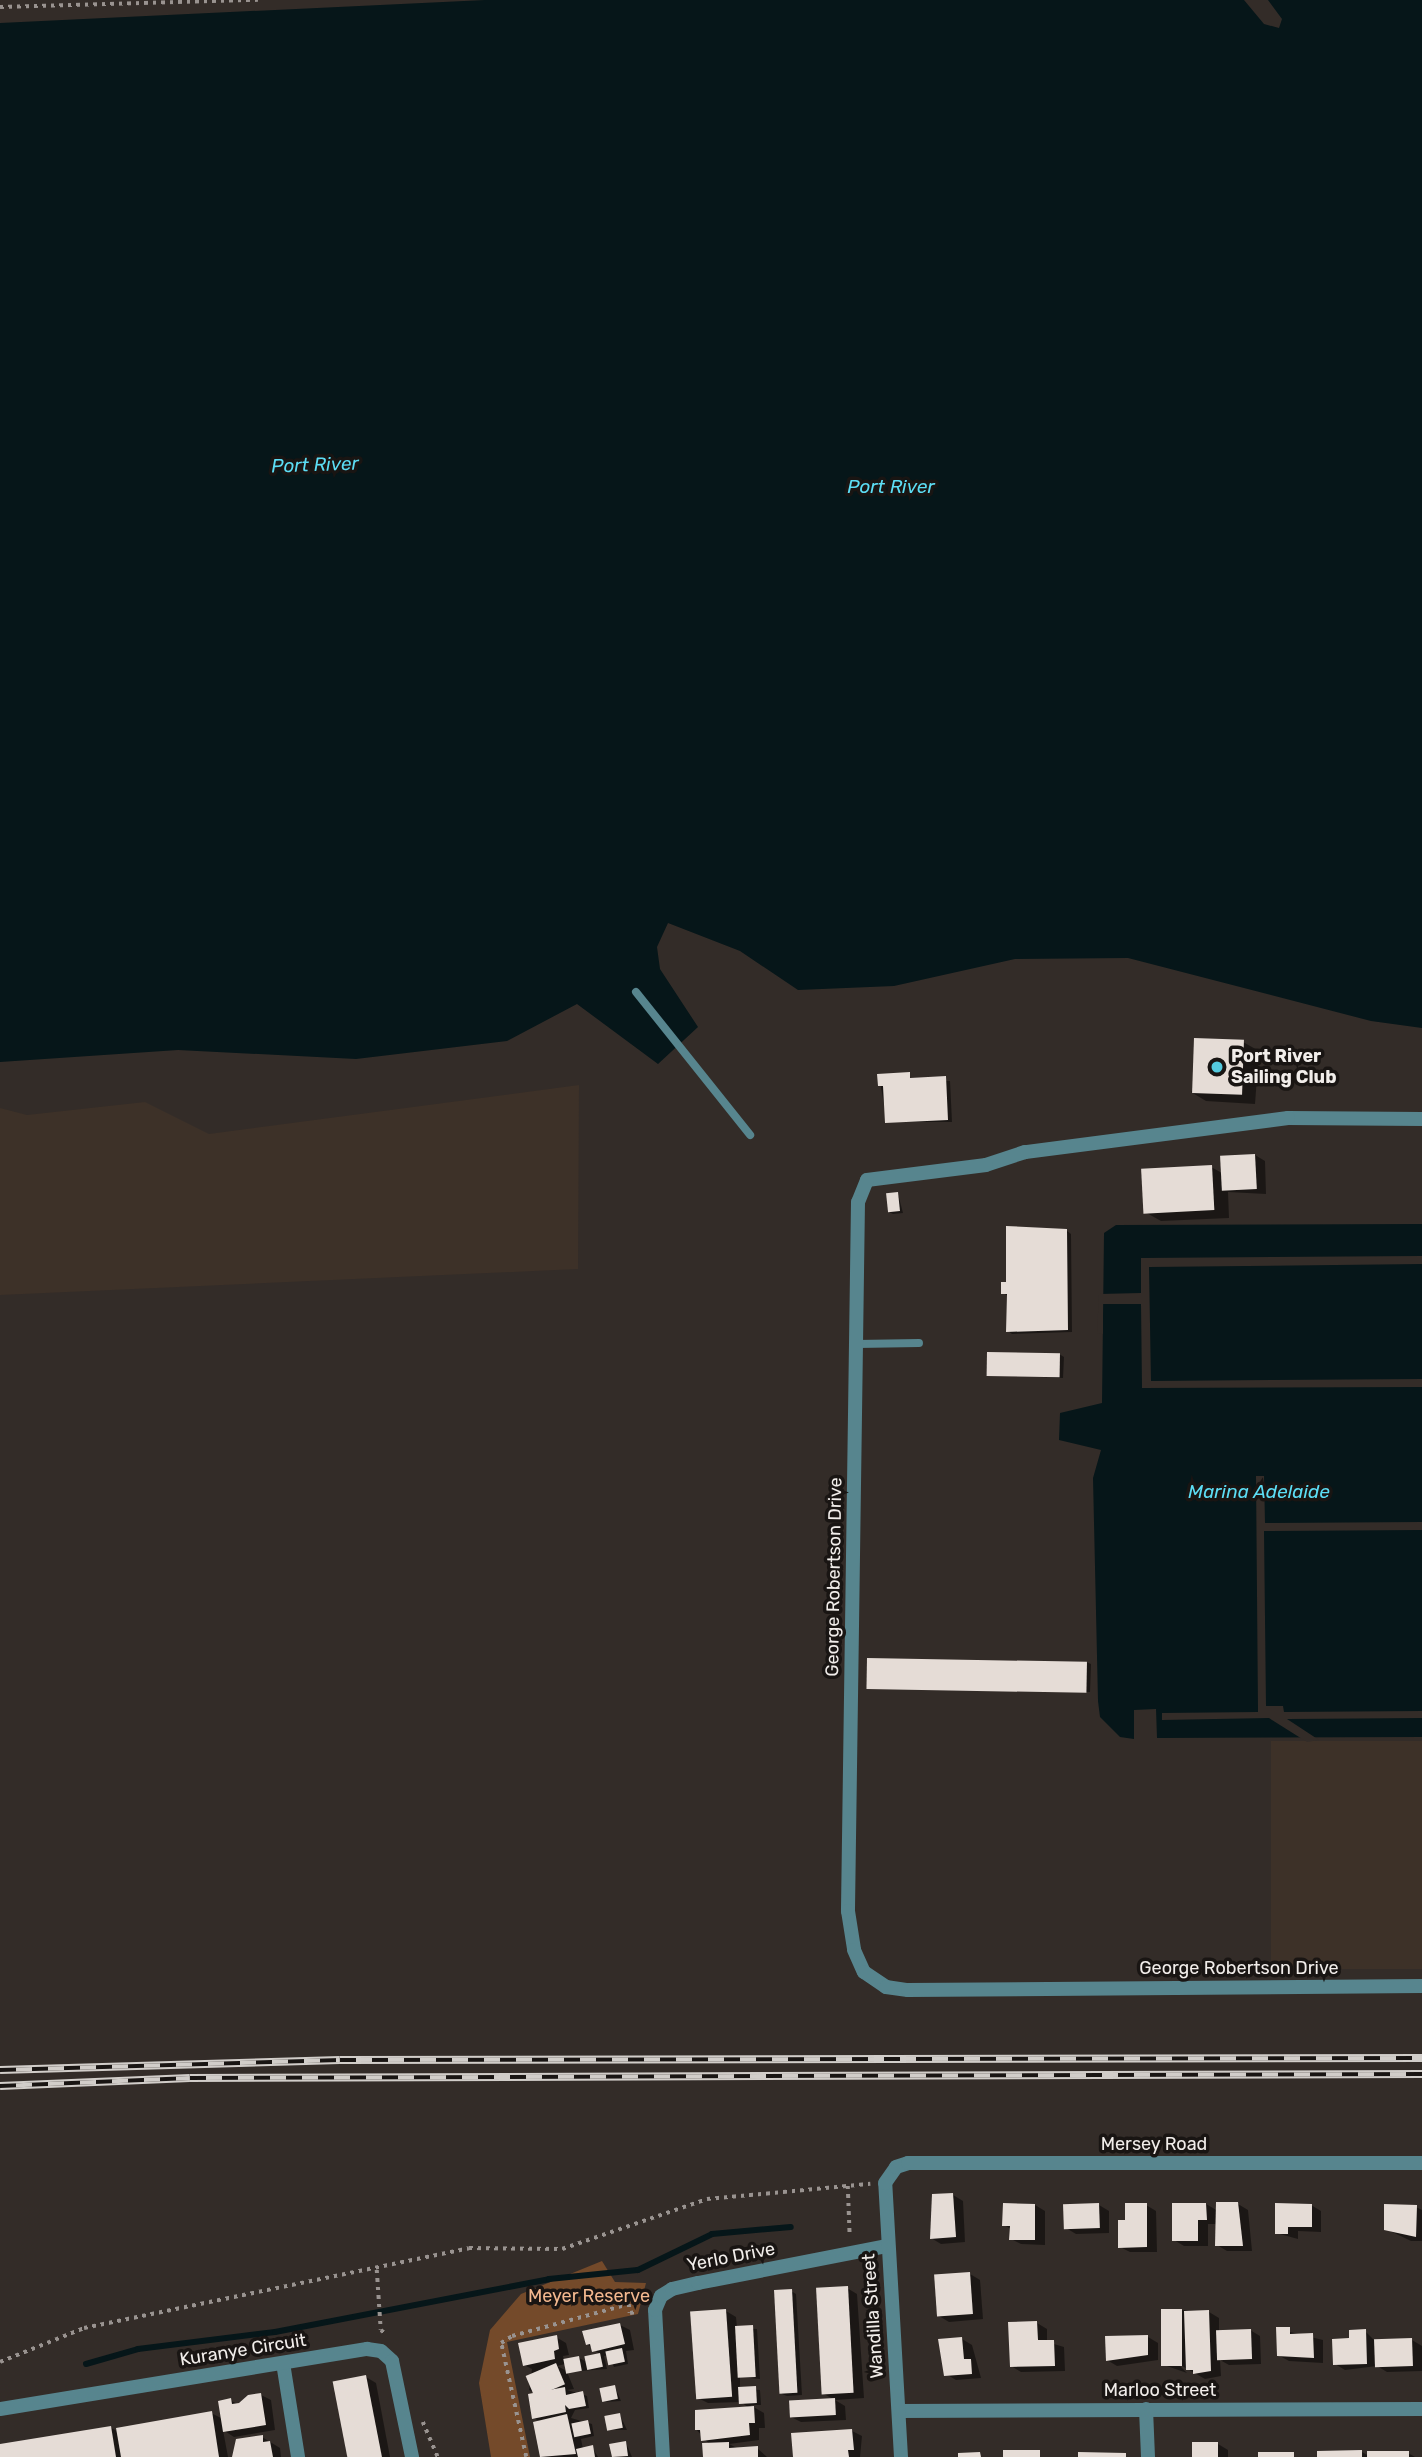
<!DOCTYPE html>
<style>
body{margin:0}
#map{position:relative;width:1422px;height:2457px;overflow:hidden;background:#332c28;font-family:Rubik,sans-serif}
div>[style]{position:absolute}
.built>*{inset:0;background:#3d3128;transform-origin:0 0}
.green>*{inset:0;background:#744a2a}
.water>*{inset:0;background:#061619}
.pier>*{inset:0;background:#332c28}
.shadow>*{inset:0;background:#0007}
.stream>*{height:6px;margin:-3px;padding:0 3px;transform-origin:3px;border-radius:3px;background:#061619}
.building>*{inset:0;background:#e5dcd6;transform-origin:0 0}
.path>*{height:3.5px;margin-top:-1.75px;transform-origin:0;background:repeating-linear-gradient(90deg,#999390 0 3.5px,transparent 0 8.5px)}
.lane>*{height:8px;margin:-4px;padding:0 4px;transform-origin:4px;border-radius:4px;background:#57858e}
.street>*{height:14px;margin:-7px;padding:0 7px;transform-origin:7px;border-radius:7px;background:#57858e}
.rail>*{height:8px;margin-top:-4px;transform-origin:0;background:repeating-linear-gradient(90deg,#191513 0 16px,#d1cdc9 0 32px);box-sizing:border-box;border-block:2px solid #d1cdc9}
.dots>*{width:19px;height:19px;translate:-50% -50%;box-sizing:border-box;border:4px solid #191513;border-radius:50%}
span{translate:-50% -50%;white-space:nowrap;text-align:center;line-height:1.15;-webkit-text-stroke:7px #191513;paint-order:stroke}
.poi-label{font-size:18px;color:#f1edea;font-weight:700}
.left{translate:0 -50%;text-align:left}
.street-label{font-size:18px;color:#f1edea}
.park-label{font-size:18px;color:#f3b88f}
.water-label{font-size:19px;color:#5cddf4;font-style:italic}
</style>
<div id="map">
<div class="built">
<i style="clip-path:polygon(579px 1085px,578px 1269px,0 1295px,0 1108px,27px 1115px,145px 1102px,209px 1134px)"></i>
<i style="left:1422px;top:1741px;width:228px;height:151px;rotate:90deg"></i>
</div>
<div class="green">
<i style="clip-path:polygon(602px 2261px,615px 2282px,646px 2283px,638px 2314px,507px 2342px,530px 2457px,491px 2457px,479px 2383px,490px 2330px,521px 2294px)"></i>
</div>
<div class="water">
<i style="clip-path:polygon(485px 0,1244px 0,1264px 24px,1279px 28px,1282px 19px,1268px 0,1422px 0,1422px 1028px,1371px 1021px,1128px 958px,1015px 959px,894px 986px,798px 990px,740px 951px,668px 923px,657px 947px,660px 969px,698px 1027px,658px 1064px,577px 1004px,507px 1041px,356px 1059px,178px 1050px,0 1062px,0 23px)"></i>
<i style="clip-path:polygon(1422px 1224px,1422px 1737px,1157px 1738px,1156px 1709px,1134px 1710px,1134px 1739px,1120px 1737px,1100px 1717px,1098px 1701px,1093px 1478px,1101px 1450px,1059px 1440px,1060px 1413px,1102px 1403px,1104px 1233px,1116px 1225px)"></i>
</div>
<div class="pier">
<i style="clip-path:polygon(1422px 1256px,1422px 1264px,1149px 1267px,1151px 1381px,1422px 1379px,1422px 1387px,1142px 1388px,1141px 1304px,1103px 1304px,1103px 1334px,1097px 1333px,1099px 1294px,1141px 1293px,1141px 1258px)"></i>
<i style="clip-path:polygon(1256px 1476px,1264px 1476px,1265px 1523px,1422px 1522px,1422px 1530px,1264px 1531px,1266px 1706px,1283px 1706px,1284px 1712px,1422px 1711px,1422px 1718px,1287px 1719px,1319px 1740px,1307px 1742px,1269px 1718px,1162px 1720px,1162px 1713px,1258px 1712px)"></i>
</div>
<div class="shadow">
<i style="clip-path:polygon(1243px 1042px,1259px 1051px,1255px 1104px,1206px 1101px,1191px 1092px)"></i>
<i style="clip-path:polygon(879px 1076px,950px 1081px,952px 1122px,887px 1122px)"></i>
<i style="clip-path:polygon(1255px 1155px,1265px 1161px,1266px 1194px,1228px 1192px,1229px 1218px,1161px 1221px,1145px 1212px,1211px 1167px,1222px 1173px)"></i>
<i style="clip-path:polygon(898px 1194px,903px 1213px,893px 1214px,889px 1212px)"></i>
<i style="clip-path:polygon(1067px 1231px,1071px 1234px,1072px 1332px,1012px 1334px,1008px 1331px,1008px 1296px,1003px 1293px)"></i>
<i style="clip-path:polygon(1059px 1354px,1064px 1357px,1063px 1378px,988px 1375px)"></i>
<i style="clip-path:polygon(1086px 1662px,1091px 1664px,1090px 1692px,869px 1688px)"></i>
<i style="clip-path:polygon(953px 2195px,963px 2201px,965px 2242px,941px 2244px,931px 2238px)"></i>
<i style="clip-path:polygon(1206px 2204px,1218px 2211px,1238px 2204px,1248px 2210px,1252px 2251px,1227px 2251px,1217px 2245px,1217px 2224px,1208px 2224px,1208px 2246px,1184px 2246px,1174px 2240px)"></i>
<i style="clip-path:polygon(1035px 2205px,1045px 2211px,1045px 2245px,1021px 2244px,1011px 2239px,1011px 2229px,1004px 2225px)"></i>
<i style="clip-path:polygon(1099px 2205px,1109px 2211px,1109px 2233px,1076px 2234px,1066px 2228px)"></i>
<i style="clip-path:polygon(1146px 2205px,1156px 2211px,1157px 2252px,1130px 2252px,1120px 2247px)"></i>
<i style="clip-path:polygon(1311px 2205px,1321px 2211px,1321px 2232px,1298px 2231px,1298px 2239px,1276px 2233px)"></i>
<i style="clip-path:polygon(1416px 2207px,1422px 2210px,1422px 2241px,1411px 2241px,1386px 2229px)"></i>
<i style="clip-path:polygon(970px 2274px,980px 2280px,983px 2319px,949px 2322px,939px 2316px)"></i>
<i style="clip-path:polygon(847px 2288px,857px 2294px,864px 2398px,835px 2400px,845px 2406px,846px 2420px,801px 2422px,791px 2417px,835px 2400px,824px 2394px)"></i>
<i style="clip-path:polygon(791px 2291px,796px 2294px,802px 2395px,787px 2396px,782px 2394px)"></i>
<i style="clip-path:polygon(1182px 2310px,1209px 2312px,1219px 2318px,1219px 2331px,1250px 2330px,1260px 2336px,1261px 2364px,1229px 2365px,1220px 2360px,1221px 2376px,1205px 2379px,1177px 2363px,1187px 2373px,1164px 2365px)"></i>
<i style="clip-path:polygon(726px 2311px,736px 2317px,737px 2328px,757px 2329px,760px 2379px,740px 2377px,740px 2389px,760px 2390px,761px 2405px,750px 2405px,764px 2413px,765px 2428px,759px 2428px,759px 2440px,729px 2444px,739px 2449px,757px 2448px,767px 2457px,705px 2457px,709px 2444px,696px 2429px,749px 2408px,741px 2402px,708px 2403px,698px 2398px)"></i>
<i style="clip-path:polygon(1037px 2323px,1047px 2329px,1047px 2342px,1064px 2347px,1065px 2371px,1021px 2372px,1011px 2366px)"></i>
<i style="clip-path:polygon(evenodd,620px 2325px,630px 2330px,634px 2350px,626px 2351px,628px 2364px,614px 2367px,608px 2355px,604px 2356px,607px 2369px,567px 2372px,574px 2389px,567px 2390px,587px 2396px,589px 2408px,575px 2410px,571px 2418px,592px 2424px,594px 2436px,581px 2439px,583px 2449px,592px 2447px,598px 2457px,542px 2457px,535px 2423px,541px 2422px,534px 2418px,537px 2394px,529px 2390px,532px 2369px,524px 2365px,556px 2337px,566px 2343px,569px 2355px,563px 2356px,564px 2361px,579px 2358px,587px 2362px,586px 2357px,601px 2355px,587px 2344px,620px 2325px,565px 2364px,567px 2371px,557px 2366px,565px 2364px)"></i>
<i style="clip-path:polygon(1278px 2329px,1323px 2340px,1323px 2363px,1289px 2361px,1278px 2355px)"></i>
<i style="clip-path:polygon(1365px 2331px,1375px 2341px,1412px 2340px,1422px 2346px,1422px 2371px,1387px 2372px,1377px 2366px,1345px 2370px,1335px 2364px,1351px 2340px)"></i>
<i style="clip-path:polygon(1148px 2337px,1158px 2343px,1158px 2360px,1117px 2366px,1107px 2360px)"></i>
<i style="clip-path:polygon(962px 2339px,972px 2345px,981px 2378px,956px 2380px,946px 2374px)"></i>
<i style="clip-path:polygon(366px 2377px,376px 2383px,390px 2457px,349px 2457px)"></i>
<i style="clip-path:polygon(615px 2387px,621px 2401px,603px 2402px)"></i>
<i style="clip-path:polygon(261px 2395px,271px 2400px,275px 2430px,234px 2437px,223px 2430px,228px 2457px,0 2457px,0 2446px,111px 2428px,119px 2432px,211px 2413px,223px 2419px,230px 2400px,237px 2404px)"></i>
<i style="clip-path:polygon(620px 2415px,627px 2430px,608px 2430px)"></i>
<i style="clip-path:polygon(852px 2431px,862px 2436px,860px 2457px,797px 2457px)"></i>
<i style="clip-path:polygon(262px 2437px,280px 2448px,281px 2457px,234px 2457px)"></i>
<i style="clip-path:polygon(626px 2443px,632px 2457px,614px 2457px,611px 2446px)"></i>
<i style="clip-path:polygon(1218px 2444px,1228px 2450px,1228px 2457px,1195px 2457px)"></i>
<i style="clip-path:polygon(1362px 2452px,1369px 2456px,1408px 2453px,1415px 2457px,1319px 2457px)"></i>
</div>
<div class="stream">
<i style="left:86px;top:2364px;width:54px;rotate:-16.1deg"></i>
<i style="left:138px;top:2349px;width:138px;rotate:-7.1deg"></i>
<i style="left:275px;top:2332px;width:279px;rotate:-10.9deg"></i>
<i style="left:549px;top:2279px;width:89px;rotate:-5.8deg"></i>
<i style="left:638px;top:2270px;width:82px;rotate:-25.9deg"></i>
<i style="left:712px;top:2234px;width:79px;rotate:-5.1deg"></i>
</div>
<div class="building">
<i style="left:1194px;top:1038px;width:50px;height:55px;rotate:2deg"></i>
<i style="clip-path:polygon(910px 1072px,910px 1078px,946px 1076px,948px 1120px,885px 1123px,883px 1086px,878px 1086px,877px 1074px)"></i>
<i style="left:1255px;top:1154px;width:35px;height:35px;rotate:87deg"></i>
<i style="left:1212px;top:1165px;width:45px;height:71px;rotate:87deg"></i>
<i style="left:898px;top:1192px;width:19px;height:12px;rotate:84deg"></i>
<i style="clip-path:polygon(1006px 1226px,1067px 1229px,1068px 1330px,1006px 1332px,1007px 1294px,1001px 1294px,1001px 1282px,1006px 1282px)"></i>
<i style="left:987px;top:1352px;width:73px;height:24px;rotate:1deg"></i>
<i style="left:867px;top:1658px;width:220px;height:31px;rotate:1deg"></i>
<i style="clip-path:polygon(953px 2193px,956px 2237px,930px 2239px,932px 2194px)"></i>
<i style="clip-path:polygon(1216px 2202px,1238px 2202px,1243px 2246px,1215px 2246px)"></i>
<i style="clip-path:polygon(1003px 2203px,1035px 2204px,1035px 2240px,1009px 2240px,1010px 2226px,1002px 2226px)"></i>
<i style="left:1099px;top:2203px;width:25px;height:36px;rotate:88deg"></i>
<i style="clip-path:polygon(1125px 2203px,1147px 2203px,1147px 2247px,1118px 2248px,1118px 2220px,1125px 2220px)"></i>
<i style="clip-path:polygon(1172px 2203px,1206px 2203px,1207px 2220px,1198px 2220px,1198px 2241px,1172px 2241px)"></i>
<i style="clip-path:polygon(1275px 2203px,1312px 2204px,1312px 2227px,1288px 2227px,1288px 2234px,1275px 2234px)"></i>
<i style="clip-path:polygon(1384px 2204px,1417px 2205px,1416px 2237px,1384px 2230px)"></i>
<i style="left:970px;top:2272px;width:42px;height:36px;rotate:86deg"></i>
<i style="left:848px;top:2286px;width:107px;height:32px;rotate:87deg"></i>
<i style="left:792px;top:2289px;width:104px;height:18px;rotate:87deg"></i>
<i style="left:726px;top:2309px;width:88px;height:36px;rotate:86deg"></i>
<i style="left:1161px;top:2309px;width:21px;height:57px"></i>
<i style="clip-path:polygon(1209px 2310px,1211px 2371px,1193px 2374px,1193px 2370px,1186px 2370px,1184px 2311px)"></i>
<i style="clip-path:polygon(1037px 2321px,1038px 2340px,1054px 2340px,1055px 2366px,1010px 2367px,1008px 2322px)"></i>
<i style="clip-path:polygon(620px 2323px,625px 2344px,592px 2352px,590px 2344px,586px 2345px,582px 2331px)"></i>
<i style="left:753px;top:2325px;width:52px;height:18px;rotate:87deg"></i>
<i style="clip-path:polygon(1276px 2327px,1290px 2327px,1290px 2334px,1313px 2333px,1314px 2358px,1277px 2356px)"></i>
<i style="left:1251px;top:2329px;width:30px;height:35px;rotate:88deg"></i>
<i style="clip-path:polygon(1366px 2329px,1367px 2364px,1333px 2365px,1332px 2339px,1349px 2338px,1349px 2330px)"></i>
<i style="clip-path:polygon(557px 2335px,559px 2349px,554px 2351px,555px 2359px,523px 2366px,518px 2343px)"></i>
<i style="clip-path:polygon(1148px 2335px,1148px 2355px,1106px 2361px,1105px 2336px)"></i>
<i style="clip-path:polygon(962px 2337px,964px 2359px,971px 2359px,972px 2374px,944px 2376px,938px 2339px)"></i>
<i style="left:1412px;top:2338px;width:28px;height:38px;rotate:88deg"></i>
<i style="left:622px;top:2348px;width:14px;height:17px;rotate:78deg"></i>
<i style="left:600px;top:2353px;width:14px;height:16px;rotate:78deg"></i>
<i style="left:579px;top:2356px;width:15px;height:16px;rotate:79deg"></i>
<i style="left:556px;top:2363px;width:23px;height:33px;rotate:67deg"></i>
<i style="left:366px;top:2375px;width:84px;height:34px;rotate:79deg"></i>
<i style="left:615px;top:2385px;width:14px;height:16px;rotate:78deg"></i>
<i style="left:756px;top:2386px;width:17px;height:18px;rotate:87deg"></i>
<i style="clip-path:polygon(565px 2387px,566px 2395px,583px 2391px,586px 2406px,569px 2409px,565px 2405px,566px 2412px,532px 2419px,528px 2394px)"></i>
<i style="clip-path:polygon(261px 2393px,266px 2425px,223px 2432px,218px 2401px,231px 2398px,232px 2404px,239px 2403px,248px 2395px)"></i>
<i style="left:835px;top:2398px;width:17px;height:46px;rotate:87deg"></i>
<i style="clip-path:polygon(754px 2406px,755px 2423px,749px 2423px,750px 2435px,701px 2441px,700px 2430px,695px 2430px,695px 2410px)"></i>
<i style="clip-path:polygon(212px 2411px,219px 2457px,121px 2457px,116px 2428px)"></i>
<i style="left:620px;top:2413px;width:15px;height:16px;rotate:79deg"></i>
<i style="clip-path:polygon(567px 2414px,576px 2454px,540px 2457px,533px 2422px)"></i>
<i style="left:588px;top:2420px;width:14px;height:17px;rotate:78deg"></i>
<i style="clip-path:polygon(111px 2426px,116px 2457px,0 2457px,0 2444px)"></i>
<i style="clip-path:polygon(852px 2429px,854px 2450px,848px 2450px,849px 2457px,793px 2457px,791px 2433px)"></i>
<i style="clip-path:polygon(263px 2435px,263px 2442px,270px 2441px,273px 2457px,232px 2457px,236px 2439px)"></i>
<i style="clip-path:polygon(626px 2441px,628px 2456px,612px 2457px,609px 2444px)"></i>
<i style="clip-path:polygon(729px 2442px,729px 2448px,758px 2446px,758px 2457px,703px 2457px,702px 2443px)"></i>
<i style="left:1218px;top:2442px;width:15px;height:26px;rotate:90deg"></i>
<i style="clip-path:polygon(593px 2445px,595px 2457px,578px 2457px,576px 2449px)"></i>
<i style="left:1003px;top:2450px;width:37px;height:7px"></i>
<i style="clip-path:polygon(1362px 2450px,1362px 2457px,1317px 2457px,1317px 2451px)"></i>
<i style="left:1367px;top:2451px;width:42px;height:6px"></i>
<i style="clip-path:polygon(980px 2452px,981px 2457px,958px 2457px,958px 2453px)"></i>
<i style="clip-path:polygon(1078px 2452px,1126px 2453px,1126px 2457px,1078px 2457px)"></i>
<i style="left:1258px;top:2452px;width:36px;height:5px"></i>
</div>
<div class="path">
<i style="left:0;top:7px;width:258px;rotate:-1.6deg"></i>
<i style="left:848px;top:2186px;width:51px;rotate:87.8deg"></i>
<i style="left:377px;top:2270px;width:60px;rotate:86.2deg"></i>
<i style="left:381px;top:2330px;width:8px;rotate:40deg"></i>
<i style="left:0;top:2362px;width:91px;rotate:-22deg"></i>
<i style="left:84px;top:2328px;width:393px;rotate:-11.7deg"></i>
<i style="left:469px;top:2248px;width:93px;rotate:0.6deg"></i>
<i style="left:562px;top:2249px;width:153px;rotate:-19deg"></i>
<i style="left:707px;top:2199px;width:164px;rotate:-5.3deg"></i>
<i style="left:423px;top:2422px;width:38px;rotate:67deg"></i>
<i style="left:526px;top:2457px;width:117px;rotate:-102.4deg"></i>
<i style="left:501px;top:2343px;width:13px;rotate:-32deg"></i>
<i style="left:512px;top:2336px;width:121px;rotate:-15.3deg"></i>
<i style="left:629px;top:2304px;width:9px;rotate:84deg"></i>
<i style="left:630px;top:2313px;width:6px;rotate:-9deg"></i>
</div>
<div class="lane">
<i style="left:636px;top:992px;width:183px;rotate:51.4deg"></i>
<i style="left:857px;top:1344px;width:62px;rotate:-0.9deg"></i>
</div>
<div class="street">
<i style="left:1422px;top:1119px;width:134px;rotate:-179.6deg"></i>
<i style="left:1288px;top:1118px;width:265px;rotate:172.6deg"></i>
<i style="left:1025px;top:1152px;width:41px;rotate:161.6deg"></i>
<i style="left:986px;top:1165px;width:120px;rotate:172.8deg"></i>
<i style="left:867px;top:1180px;width:24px;rotate:112deg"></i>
<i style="left:858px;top:1202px;width:709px;rotate:90.81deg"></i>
<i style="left:848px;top:1911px;width:39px;rotate:81deg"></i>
<i style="left:854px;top:1950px;width:24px;rotate:66deg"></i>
<i style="left:864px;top:1972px;width:27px;rotate:34deg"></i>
<i style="left:886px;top:1987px;width:22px;rotate:8deg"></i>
<i style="left:908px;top:1990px;width:514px;rotate:-0.45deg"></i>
<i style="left:283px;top:2363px;width:95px;rotate:80.9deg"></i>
<i style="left:0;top:2409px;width:372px;rotate:-9.3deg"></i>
<i style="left:367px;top:2349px;width:14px;rotate:8deg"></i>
<i style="left:381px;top:2351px;width:15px;rotate:42deg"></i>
<i style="left:392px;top:2361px;width:98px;rotate:78.2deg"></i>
<i style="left:1146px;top:2409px;width:48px;rotate:87.6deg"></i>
<i style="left:899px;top:2411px;width:523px;rotate:-0.22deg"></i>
<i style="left:663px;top:2457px;width:147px;rotate:-93.1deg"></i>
<i style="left:655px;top:2310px;width:15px;rotate:-67deg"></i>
<i style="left:661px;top:2296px;width:13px;rotate:-32deg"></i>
<i style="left:672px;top:2289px;width:27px;rotate:-13deg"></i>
<i style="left:698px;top:2283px;width:193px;rotate:-11.1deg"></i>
<i style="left:901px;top:2457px;width:274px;rotate:-93.3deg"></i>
<i style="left:885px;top:2183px;width:19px;rotate:-55deg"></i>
<i style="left:896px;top:2167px;width:13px;rotate:-18deg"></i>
<i style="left:908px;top:2163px;width:514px"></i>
</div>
<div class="rail">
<i style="left:0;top:2070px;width:340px;rotate:-1.7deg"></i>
<i style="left:340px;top:2060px;width:1082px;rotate:-0.11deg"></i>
<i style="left:0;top:2086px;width:190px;rotate:-2.4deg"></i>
<i style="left:190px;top:2078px;width:1232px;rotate:-0.19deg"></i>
</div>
<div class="dots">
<i style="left:1217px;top:1067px;background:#54cade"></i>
</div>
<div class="poi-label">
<span class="left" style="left:1231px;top:1067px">Port River<br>Sailing Club</span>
</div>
<div class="street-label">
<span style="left:834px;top:1577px;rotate:-89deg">George Robertson Drive</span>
<span style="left:1239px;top:1968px">George Robertson Drive</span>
<span style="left:1154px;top:2144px">Mersey Road</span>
<span style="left:731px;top:2257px;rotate:-11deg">Yerlo Drive</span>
<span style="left:873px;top:2316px;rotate:-94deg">Wandilla Street</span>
<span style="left:243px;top:2350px;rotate:-9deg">Kuranye Circuit</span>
<span style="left:1160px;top:2390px">Marloo Street</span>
</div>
<div class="park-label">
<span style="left:589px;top:2296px">Meyer Reserve</span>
</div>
<div class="water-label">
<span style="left:315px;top:465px;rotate:-2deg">Port River</span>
<span style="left:891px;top:487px">Port River</span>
<span style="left:1259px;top:1492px">Marina Adelaide</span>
</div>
</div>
